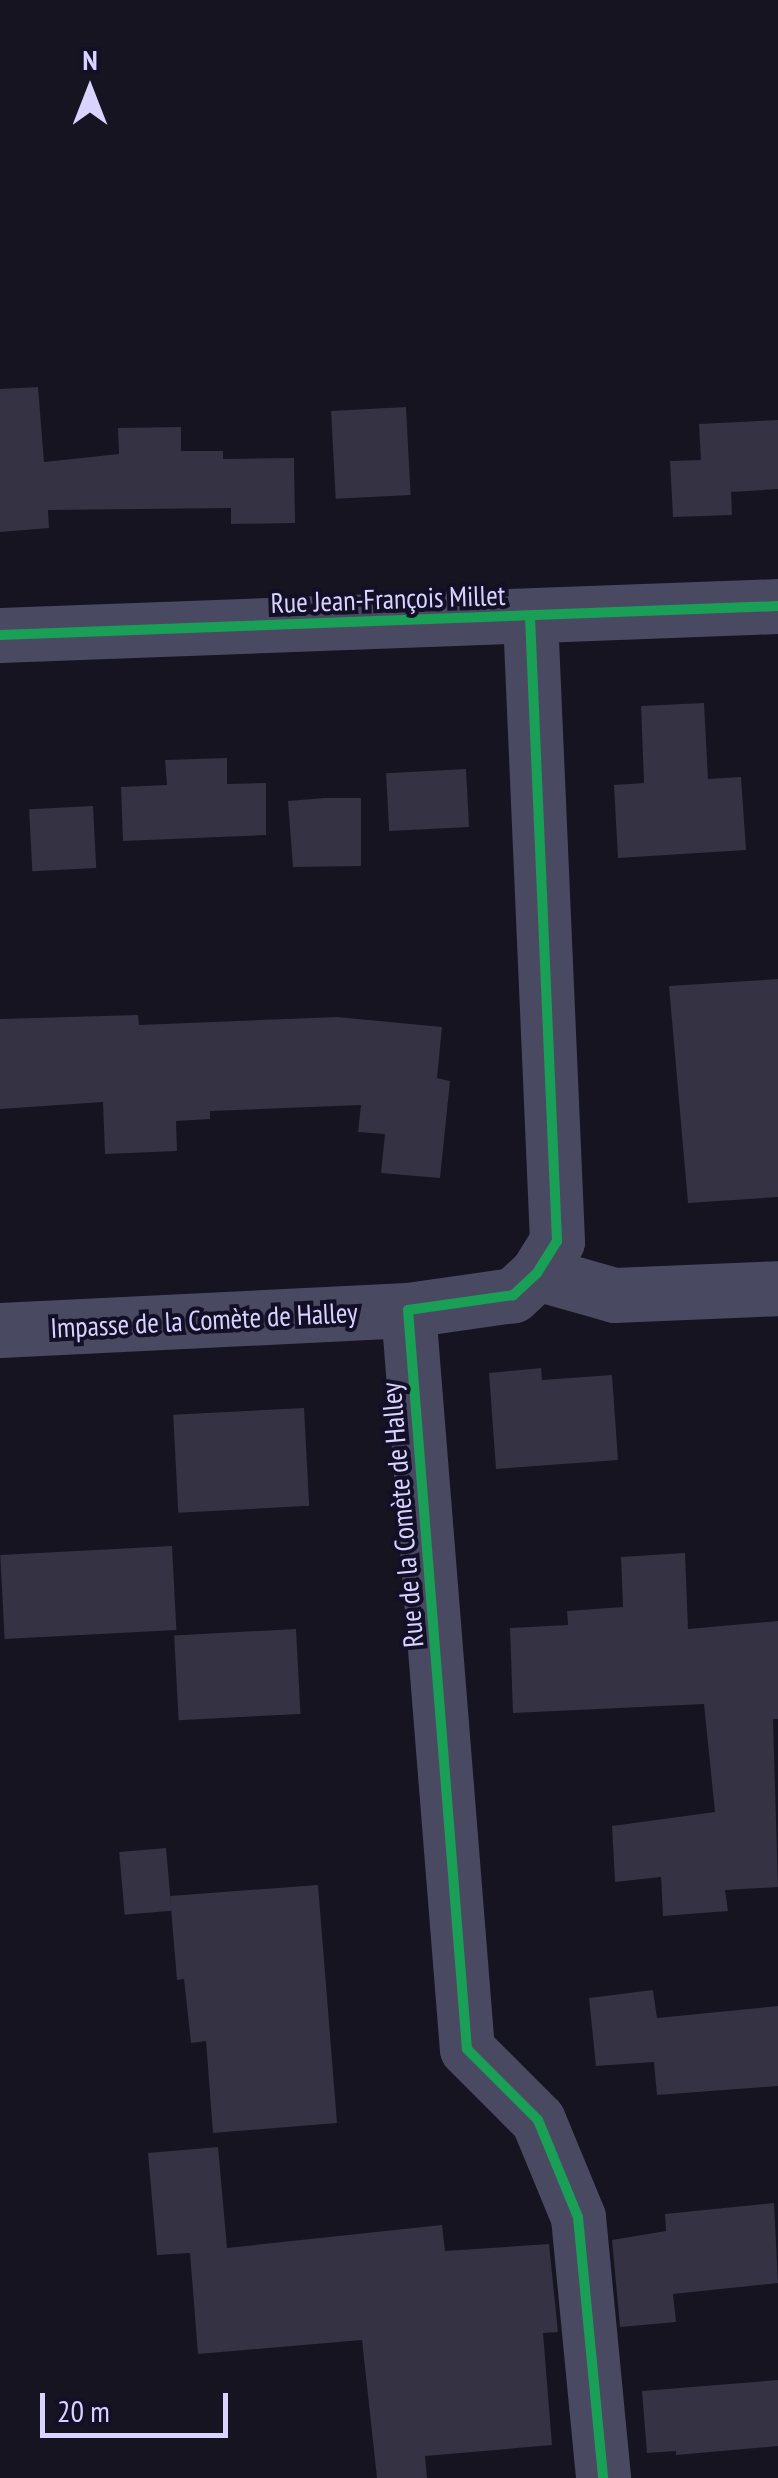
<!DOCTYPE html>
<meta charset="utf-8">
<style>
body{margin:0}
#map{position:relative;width:778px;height:2478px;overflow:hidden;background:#161421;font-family:"PT Sans Narrow",sans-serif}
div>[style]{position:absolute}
.building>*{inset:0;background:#343243;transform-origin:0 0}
.street>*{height:55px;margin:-27.5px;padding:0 27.5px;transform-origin:27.5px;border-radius:27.5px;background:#4a4962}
.cycleway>*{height:10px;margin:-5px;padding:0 5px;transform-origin:5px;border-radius:5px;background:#1a9f57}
span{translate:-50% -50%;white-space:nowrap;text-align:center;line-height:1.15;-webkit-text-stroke:8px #130f26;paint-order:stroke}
.street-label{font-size:28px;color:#d9d4ff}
.north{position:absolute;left:40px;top:40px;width:100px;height:100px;-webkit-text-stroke:8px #130f26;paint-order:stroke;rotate:0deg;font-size:28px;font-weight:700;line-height:40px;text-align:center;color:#d9d4ff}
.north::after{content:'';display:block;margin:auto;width:35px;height:45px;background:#d9d4ff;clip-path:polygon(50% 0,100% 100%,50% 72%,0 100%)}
.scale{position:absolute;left:40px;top:2393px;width:188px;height:45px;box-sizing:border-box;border:5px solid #d9d4ff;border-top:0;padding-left:12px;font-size:30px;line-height:35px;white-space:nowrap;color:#d9d4ff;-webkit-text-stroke:8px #130f26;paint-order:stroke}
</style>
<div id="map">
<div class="building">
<i style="clip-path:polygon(38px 387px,44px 462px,119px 454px,118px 428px,181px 427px,181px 451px,223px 451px,223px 459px,294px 458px,295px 523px,231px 524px,231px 508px,48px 510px,49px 528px,0 532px,0 389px)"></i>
<i style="left:406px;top:407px;width:88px;height:75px;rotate:87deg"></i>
<i style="clip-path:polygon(778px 420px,778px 489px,731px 492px,732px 515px,673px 517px,670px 461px,701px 460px,699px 424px)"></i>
<i style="clip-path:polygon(704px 703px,708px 779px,741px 777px,746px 850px,618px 858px,614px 785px,644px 783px,641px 706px)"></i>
<i style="clip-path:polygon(227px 758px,227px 784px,266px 783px,266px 835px,123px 841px,121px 787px,167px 785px,165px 760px)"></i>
<i style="left:466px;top:769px;width:58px;height:80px;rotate:87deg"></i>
<i style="clip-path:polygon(324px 798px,361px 798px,361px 866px,293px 867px,288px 801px)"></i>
<i style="left:93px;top:806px;width:62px;height:64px;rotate:87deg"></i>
<i style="clip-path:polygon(778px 979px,778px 1197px,688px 1203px,669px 986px)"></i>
<i style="clip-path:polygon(138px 1015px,139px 1025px,337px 1017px,442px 1027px,437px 1078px,450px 1081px,440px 1178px,381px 1173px,385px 1134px,358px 1132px,361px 1105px,210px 1111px,210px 1119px,176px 1121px,177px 1151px,105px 1154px,103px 1102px,0 1109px,0 1019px)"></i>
<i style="clip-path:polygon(541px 1368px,542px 1380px,612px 1375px,618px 1460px,496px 1469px,489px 1373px)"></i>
<i style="left:304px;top:1408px;width:98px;height:131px;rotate:87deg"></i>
<i style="left:172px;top:1546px;width:84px;height:172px;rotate:87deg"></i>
<i style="clip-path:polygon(685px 1553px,688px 1629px,778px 1621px,778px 1719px,773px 1719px,778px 1887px,725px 1890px,728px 1911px,663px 1916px,661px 1877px,615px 1882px,612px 1826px,715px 1812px,704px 1704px,513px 1713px,510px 1628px,568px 1625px,567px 1611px,623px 1607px,621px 1557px)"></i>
<i style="left:296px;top:1629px;width:85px;height:122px;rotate:87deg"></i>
<i style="left:166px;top:1848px;width:63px;height:47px;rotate:85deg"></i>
<i style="clip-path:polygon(318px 1885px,337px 2123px,213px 2133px,206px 2041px,191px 2043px,184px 1979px,177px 1980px,170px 1896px)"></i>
<i style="clip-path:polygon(653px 1990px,657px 2018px,778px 2006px,778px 2086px,657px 2095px,654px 2062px,596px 2066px,589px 1998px)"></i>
<i style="clip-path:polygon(218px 2147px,227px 2248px,442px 2225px,445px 2251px,549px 2244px,558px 2332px,543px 2333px,552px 2445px,425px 2456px,427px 2478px,377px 2478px,362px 2340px,198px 2354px,190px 2253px,157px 2255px,148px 2153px)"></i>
<i style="clip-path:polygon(774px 2203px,778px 2283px,673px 2294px,676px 2322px,620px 2327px,612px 2240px,666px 2231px,665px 2214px)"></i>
<i style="clip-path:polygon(778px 2380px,778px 2446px,676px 2455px,676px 2451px,647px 2453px,642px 2391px)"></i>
</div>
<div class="street">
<i style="left:530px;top:617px;width:625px;rotate:87.52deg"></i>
<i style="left:557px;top:1241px;width:38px;rotate:122deg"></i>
<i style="left:537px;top:1273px;width:33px;rotate:137deg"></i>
<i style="left:513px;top:1295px;width:106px;rotate:171.9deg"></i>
<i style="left:408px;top:1310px;width:741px;rotate:85.44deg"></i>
<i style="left:467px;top:2049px;width:100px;rotate:45deg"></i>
<i style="left:538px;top:2120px;width:105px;rotate:67.6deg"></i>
<i style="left:578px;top:2217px;width:262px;rotate:84.5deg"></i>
<i style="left:0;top:635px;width:779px;rotate:-2.13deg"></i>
<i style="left:537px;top:1273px;width:80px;rotate:15.9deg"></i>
<i style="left:614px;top:1295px;width:164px;rotate:-2.4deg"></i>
<i style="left:0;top:1330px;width:408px;rotate:-2.8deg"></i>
</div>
<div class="cycleway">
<i style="left:530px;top:617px;width:625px;rotate:87.52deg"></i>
<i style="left:557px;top:1241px;width:38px;rotate:122deg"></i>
<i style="left:537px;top:1273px;width:33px;rotate:137deg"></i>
<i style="left:513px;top:1295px;width:106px;rotate:171.9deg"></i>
<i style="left:408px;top:1310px;width:741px;rotate:85.44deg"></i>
<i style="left:467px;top:2049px;width:100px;rotate:45deg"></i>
<i style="left:538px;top:2120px;width:105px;rotate:67.6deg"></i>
<i style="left:578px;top:2217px;width:262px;rotate:84.5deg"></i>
<i style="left:0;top:635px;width:779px;rotate:-2.13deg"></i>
</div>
<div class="street-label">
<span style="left:388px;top:599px;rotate:-2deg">Rue Jean-François Millet</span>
<span style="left:204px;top:1320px;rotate:-3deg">Impasse de la Comète de Halley</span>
<span style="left:402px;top:1515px;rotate:-95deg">Rue de la Comète de Halley</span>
</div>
<div class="north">N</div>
<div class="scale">20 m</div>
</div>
